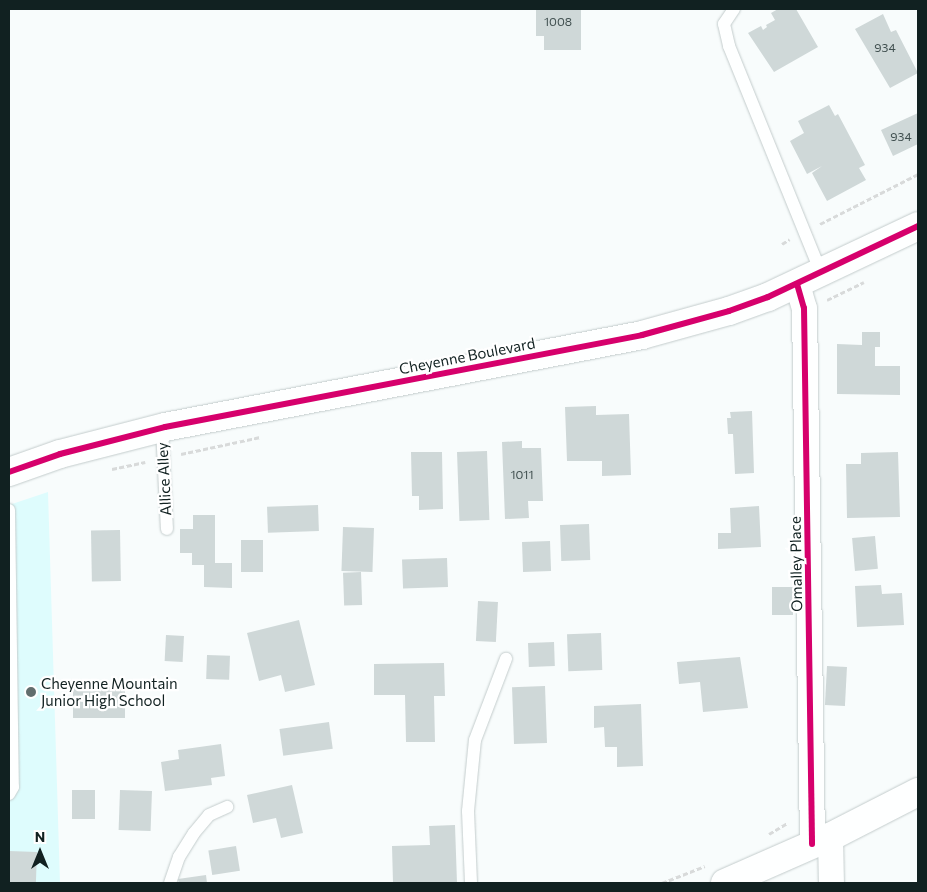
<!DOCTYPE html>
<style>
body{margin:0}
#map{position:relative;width:927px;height:892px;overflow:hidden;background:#f8fcfc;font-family:Commissioner,sans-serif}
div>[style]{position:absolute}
.built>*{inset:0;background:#defcfd}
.building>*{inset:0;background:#cfd8d8;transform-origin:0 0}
.path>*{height:3px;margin-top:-1.5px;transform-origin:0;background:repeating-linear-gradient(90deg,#d8dada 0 5px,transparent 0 7.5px)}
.roads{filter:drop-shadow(0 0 1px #c3cccc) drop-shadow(0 0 1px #c3cccc)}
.lane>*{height:12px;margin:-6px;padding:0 6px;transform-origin:6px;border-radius:6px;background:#feffff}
.street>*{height:25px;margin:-12.5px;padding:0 12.5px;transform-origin:12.5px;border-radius:12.5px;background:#feffff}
.secondary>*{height:28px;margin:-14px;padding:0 14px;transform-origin:14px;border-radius:14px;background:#feffff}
.cycleway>*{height:6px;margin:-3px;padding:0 3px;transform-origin:3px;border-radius:3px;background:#d6006c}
.dots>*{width:14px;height:14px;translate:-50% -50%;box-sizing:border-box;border:2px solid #fff;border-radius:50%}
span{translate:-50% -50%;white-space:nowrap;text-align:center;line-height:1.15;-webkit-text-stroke:4.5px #fff;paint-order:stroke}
.number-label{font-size:12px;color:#404f4f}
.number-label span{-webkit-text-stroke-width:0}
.street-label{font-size:15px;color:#112121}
.poi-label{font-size:15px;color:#112121}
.left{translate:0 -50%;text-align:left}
.frame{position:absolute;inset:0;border:10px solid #112121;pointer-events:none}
.north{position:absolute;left:15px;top:827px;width:50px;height:50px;-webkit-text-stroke:4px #fff;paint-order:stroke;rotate:0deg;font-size:14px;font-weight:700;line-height:20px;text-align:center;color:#112121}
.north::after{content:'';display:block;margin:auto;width:18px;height:22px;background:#112121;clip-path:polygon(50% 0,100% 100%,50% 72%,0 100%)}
</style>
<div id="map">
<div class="built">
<i style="clip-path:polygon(48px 492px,60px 883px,9px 883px,9px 505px)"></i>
</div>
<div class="building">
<i style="clip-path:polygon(536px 9px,581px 9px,581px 50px,544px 50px,544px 36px,536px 36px)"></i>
<i style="clip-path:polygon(778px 9px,796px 9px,818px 47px,774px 72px,748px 33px,761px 26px,763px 30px,767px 27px,766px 25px,775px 20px,771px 13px)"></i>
<i style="clip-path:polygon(883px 14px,891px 32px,896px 30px,918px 73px,890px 88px,855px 29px)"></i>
<i style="clip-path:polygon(829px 105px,835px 116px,838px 114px,865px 165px,859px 168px,866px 180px,827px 201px,812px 173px,822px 166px,807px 174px,790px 141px,804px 133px,798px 121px)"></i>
<i style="clip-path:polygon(918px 113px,918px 144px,893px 156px,881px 130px)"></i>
<i style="clip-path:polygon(862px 332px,880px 332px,880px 347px,875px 347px,875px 366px,900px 366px,900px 395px,837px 394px,837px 344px,862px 345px)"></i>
<i style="clip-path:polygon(596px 406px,596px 415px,629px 414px,631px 475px,602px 476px,602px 461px,567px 461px,565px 407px)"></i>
<i style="clip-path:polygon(752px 411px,754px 473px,735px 474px,733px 434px,728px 434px,727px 418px,731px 418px,730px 412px)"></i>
<i style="clip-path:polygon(522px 441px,522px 448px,541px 448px,543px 501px,528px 501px,529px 518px,505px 519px,502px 442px)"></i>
<i style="left:487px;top:451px;width:69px;height:30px;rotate:88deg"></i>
<i style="clip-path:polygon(411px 452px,442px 452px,443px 509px,419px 510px,419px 496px,412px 496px)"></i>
<i style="clip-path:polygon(898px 452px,900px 517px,847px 518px,846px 464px,861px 464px,861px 453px)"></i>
<i style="left:318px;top:505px;width:26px;height:51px;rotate:88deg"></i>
<i style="clip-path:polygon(759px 506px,761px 547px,718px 549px,718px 533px,731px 533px,730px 508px)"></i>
<i style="clip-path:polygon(193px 515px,215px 515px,215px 563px,232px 563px,232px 588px,204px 587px,204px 565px,192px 565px,192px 553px,180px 553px,180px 529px,193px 529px)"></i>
<i style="left:589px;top:524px;width:36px;height:29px;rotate:88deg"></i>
<i style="left:343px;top:527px;width:31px;height:44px;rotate:2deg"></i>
<i style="left:120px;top:530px;width:51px;height:29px;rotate:89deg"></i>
<i style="left:875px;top:536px;width:33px;height:23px;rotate:85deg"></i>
<i style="left:241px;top:540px;width:22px;height:32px"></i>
<i style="left:550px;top:541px;width:30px;height:28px;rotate:88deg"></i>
<i style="left:447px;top:558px;width:29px;height:45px;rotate:88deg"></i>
<i style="left:361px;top:572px;width:33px;height:18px;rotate:88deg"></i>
<i style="clip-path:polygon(881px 585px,882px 594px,902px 593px,904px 625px,857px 627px,855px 586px)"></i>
<i style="left:772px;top:587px;width:21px;height:28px"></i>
<i style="left:478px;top:601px;width:20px;height:40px;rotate:3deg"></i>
<i style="clip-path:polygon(299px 620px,315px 685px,285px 692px,281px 675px,259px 681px,247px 633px)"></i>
<i style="left:601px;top:633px;width:37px;height:34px;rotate:88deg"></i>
<i style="left:166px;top:635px;width:18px;height:26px;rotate:3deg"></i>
<i style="left:554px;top:642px;width:24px;height:26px;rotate:88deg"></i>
<i style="left:207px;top:655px;width:23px;height:24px;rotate:2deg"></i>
<i style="clip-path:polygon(740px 657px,748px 708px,703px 712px,700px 682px,679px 684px,677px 662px)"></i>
<i style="clip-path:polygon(444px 663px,445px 696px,434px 696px,435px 742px,406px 742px,405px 695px,374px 695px,374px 664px)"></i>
<i style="left:827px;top:666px;width:20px;height:39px;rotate:3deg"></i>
<i style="left:545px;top:686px;width:57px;height:33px;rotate:88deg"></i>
<i style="left:125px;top:687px;width:31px;height:52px;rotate:90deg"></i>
<i style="clip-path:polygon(641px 704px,643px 766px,617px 767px,617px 747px,605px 747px,604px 727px,594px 728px,594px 706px)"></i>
<i style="left:329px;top:722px;width:27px;height:50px;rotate:82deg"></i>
<i style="clip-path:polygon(221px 744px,225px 776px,211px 778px,212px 785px,165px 791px,161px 762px,179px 759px,178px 750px)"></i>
<i style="clip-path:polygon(292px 785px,303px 833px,281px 838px,276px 818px,253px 823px,247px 795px)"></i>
<i style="left:72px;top:790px;width:23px;height:29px"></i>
<i style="left:120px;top:790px;width:32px;height:40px;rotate:2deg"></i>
<i style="clip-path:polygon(455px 825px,457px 883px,393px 883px,392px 846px,430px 845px,429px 826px)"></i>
<i style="left:236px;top:846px;width:25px;height:28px;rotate:81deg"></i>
<i style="left:9px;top:851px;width:28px;height:32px;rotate:2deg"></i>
<i style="clip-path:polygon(206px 875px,207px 883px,179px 883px,178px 879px)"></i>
</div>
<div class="path">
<i style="left:820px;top:224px;width:110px;rotate:-27deg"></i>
<i style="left:782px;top:244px;width:9px;rotate:-32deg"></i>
<i style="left:827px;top:300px;width:41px;rotate:-25.9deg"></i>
<i style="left:181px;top:454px;width:81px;rotate:-12.1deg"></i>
<i style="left:112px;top:469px;width:34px;rotate:-12deg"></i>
<i style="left:769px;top:834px;width:21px;rotate:-31deg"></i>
<i style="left:662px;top:883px;width:46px;rotate:-21.6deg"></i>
</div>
<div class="roads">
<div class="lane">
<i style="left:734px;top:9px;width:18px;rotate:124deg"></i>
<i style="left:724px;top:24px;width:23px;rotate:77deg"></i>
<i style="left:729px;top:46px;width:245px;rotate:67.9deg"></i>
<i style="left:162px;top:428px;width:101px;rotate:87.2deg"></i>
<i style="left:9px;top:510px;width:277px;rotate:89.2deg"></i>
<i style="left:13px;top:787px;width:8px;rotate:120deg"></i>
<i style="left:170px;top:883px;width:28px;rotate:-71deg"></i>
<i style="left:179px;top:857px;width:28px;rotate:-58deg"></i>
<i style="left:194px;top:833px;width:23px;rotate:-50deg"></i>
<i style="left:209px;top:815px;width:20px;rotate:-24deg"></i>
<i style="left:471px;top:883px;width:72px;rotate:-92.4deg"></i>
<i style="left:468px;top:811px;width:71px;rotate:-84.4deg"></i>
<i style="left:475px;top:740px;width:87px;rotate:-69.1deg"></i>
</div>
<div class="street">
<i style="left:797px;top:284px;width:25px;rotate:74deg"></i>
<i style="left:804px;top:308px;width:536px;rotate:89.14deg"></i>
<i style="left:830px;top:837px;width:46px;rotate:88.8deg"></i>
</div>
<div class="secondary">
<i style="left:9px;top:472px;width:54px;rotate:-19.4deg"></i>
<i style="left:60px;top:454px;width:108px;rotate:-14.4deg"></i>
<i style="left:165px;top:427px;width:486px;rotate:-10.9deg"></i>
<i style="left:642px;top:335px;width:90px;rotate:-15.4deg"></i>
<i style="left:729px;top:311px;width:41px;rotate:-19.7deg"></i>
<i style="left:768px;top:297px;width:166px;rotate:-25.3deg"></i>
<i style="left:725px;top:883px;width:115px;rotate:-23.7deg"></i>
<i style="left:830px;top:837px;width:99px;rotate:-27.1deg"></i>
</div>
</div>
<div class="cycleway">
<i style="left:797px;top:284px;width:25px;rotate:74deg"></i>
<i style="left:804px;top:308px;width:536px;rotate:89.14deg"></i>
<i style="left:9px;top:472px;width:54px;rotate:-19.4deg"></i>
<i style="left:60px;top:454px;width:108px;rotate:-14.4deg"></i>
<i style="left:165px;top:427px;width:486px;rotate:-10.9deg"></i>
<i style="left:642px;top:335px;width:90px;rotate:-15.4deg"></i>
<i style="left:729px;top:311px;width:41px;rotate:-19.7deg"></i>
<i style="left:768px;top:297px;width:166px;rotate:-25.3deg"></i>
</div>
<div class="dots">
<i style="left:31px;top:692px;background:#626e6e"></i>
</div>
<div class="number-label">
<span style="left:558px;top:22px">1008</span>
<span style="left:885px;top:48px">934</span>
<span style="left:901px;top:137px">934</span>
<span style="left:522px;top:475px">1011</span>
</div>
<div class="street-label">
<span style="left:467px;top:356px;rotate:-11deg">Cheyenne Boulevard</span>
<span style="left:164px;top:479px;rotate:-93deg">Allice Alley</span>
<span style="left:796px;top:564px;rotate:-91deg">Omalley Place</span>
</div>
<div class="poi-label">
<span class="left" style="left:41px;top:692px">Cheyenne Mountain<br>Junior High School</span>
</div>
<div class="frame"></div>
<div class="north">N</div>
</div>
